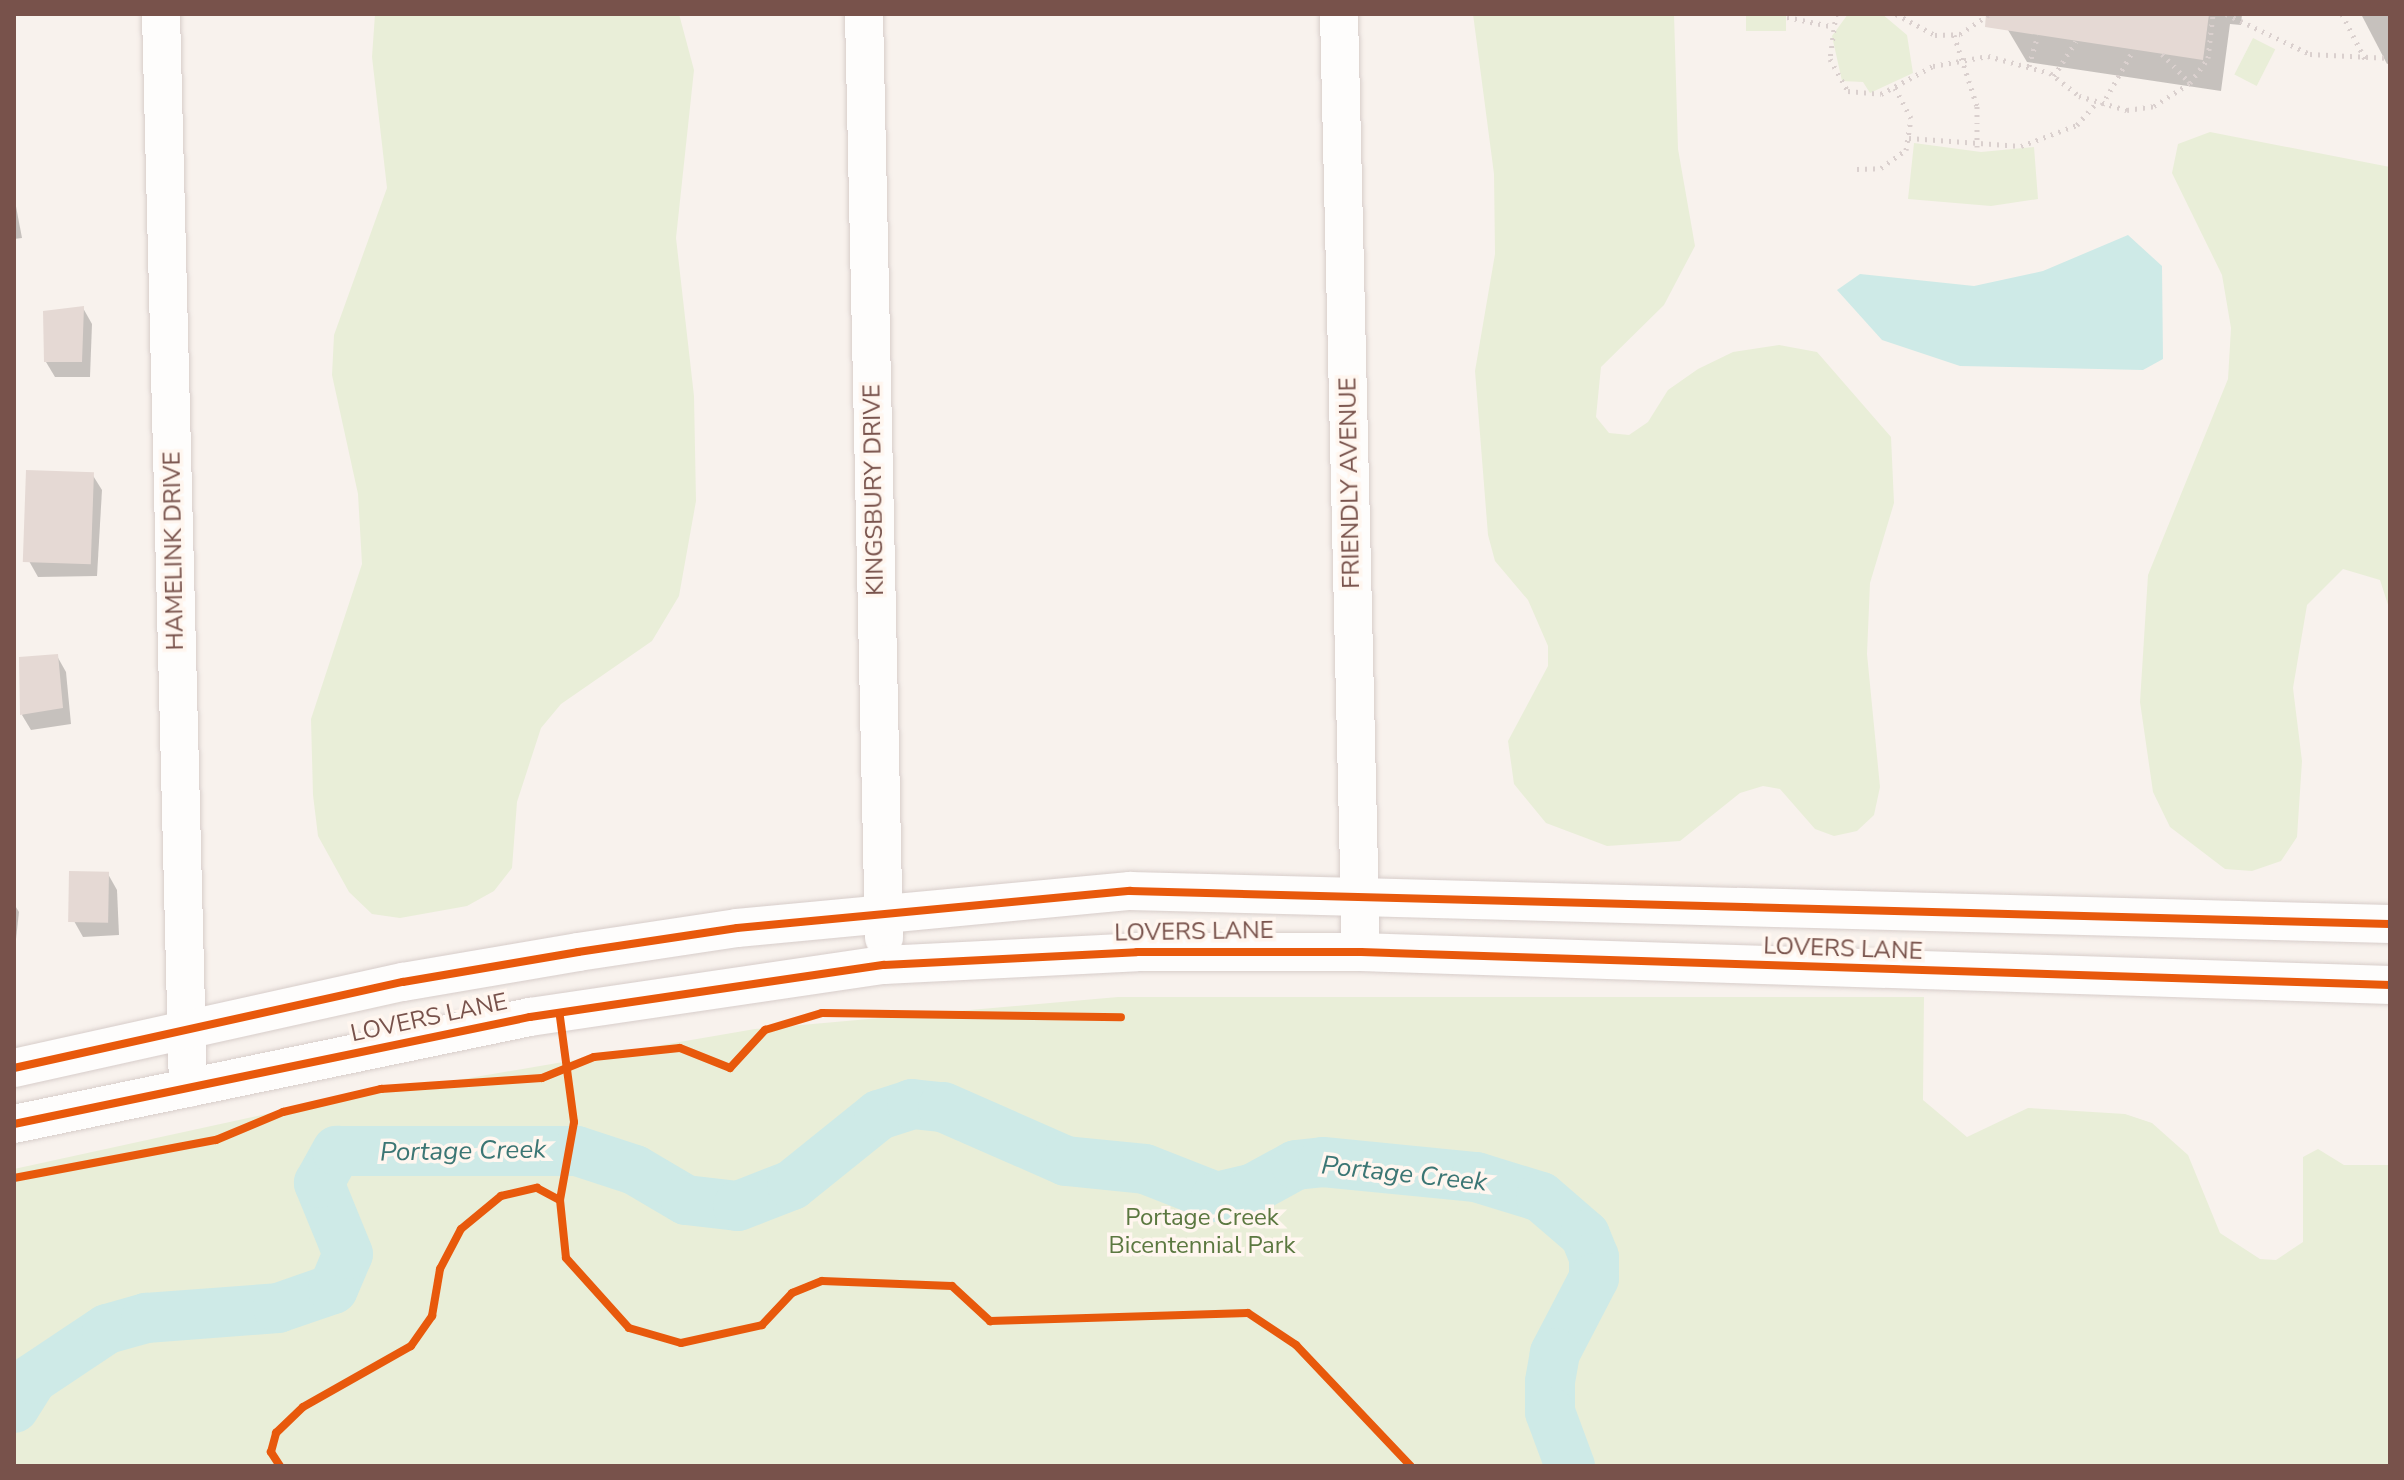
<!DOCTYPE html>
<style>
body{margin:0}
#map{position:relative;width:2404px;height:1480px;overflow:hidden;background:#f8f2ed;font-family:"Nunito Sans",sans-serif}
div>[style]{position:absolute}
.green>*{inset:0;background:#e9eed8;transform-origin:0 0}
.water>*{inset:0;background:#ceeae7}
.shadow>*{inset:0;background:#0003}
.river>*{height:50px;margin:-25px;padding:0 25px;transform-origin:25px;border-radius:25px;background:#ceeae7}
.building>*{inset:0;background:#e5d9d4;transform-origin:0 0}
.path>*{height:5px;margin-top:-2.5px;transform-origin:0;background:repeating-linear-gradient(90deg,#dad0ce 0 2px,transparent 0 8px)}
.roads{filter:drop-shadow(0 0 2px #d7cdca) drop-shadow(0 0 2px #d7cdca)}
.minor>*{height:38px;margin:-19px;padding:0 19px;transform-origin:19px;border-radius:19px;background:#fefdfc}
.cycleway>*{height:8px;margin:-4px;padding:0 4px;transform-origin:4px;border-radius:4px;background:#e8590c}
span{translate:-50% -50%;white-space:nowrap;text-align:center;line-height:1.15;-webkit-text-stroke:7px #fff6ef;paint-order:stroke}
.street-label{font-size:24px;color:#78524b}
.park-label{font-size:24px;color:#5b7840}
.water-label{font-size:26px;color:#3b7674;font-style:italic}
.frame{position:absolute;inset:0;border:16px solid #78524b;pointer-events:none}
</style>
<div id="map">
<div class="green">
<i style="clip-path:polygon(375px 14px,679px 14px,694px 70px,676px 238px,694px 396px,696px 501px,679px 596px,652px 641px,561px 704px,541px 728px,517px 802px,512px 868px,494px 891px,467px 906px,400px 918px,372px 914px,349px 892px,318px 836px,313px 795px,311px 719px,362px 564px,358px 494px,332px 375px,334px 335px,387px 188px,372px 57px)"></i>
<i style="clip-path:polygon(1473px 14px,1674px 14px,1678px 149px,1695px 246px,1664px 305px,1601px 367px,1596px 417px,1609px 433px,1629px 435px,1648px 422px,1668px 390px,1698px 369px,1733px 352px,1779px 345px,1817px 352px,1891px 437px,1894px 503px,1870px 583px,1867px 654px,1880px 787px,1874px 815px,1857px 831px,1834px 836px,1815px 829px,1780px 789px,1763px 786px,1740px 793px,1680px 841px,1607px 846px,1546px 823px,1514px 784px,1508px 741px,1548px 666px,1548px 646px,1528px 600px,1495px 561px,1488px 535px,1475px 371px,1495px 254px,1494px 174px)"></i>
<i style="left:1746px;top:14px;width:40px;height:17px"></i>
<i style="clip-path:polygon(1882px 14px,1907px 35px,1913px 73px,1870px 93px,1863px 82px,1842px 81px,1832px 36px,1848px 14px)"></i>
<i style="left:2253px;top:38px;width:25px;height:41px;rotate:27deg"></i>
<i style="clip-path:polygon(2210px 132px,2390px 167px,2390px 611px,2380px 580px,2343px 569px,2307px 605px,2293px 688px,2302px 761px,2297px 837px,2281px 861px,2252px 871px,2225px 869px,2170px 827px,2153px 792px,2140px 702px,2148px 575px,2228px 379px,2231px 328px,2222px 275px,2172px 173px,2178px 144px)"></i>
<i style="clip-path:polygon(1914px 143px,1981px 152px,2034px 147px,2038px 199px,1991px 206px,1908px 199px)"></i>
<i style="clip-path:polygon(1118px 997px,1924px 997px,1923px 1100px,1967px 1137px,2028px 1108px,2125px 1114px,2152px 1123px,2188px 1155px,2220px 1233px,2260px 1259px,2276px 1260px,2303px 1242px,2303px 1157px,2318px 1149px,2344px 1165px,2390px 1165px,2390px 1466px,14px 1466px,14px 1169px,289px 1109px,755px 1029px)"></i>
</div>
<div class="water">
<i style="clip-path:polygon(2128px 235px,2162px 266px,2163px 359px,2143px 370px,1960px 366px,1882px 340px,1837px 290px,1860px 274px,1974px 286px,2043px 271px)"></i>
</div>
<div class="shadow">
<i style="clip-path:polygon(2011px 14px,2242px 14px,2241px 25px,2230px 24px,2221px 91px,2027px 62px,2008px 30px)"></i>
<i style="clip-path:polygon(2361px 14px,2390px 14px,2390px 63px,2387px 64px)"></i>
<i style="clip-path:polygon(14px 196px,22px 238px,14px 239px)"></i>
<i style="clip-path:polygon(83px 308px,92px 324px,90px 377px,55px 377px,46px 362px)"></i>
<i style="clip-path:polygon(92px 474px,102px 490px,97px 576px,38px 577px,29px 561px)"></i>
<i style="clip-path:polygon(57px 656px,66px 672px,71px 724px,31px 730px,22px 715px)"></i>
<i style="clip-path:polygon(108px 874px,117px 890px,119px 935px,83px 937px,74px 921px)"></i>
<i style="clip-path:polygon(14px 904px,19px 912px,14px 957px)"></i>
</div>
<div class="river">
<i style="left:14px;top:1408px;width:34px;rotate:-58deg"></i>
<i style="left:32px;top:1379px;width:90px;rotate:-33.7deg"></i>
<i style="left:107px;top:1329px;width:41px;rotate:-15.8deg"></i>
<i style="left:146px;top:1318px;width:132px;rotate:-4.3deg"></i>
<i style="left:278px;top:1308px;width:58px;rotate:-19.1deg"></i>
<i style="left:333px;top:1289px;width:38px;rotate:-67deg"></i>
<i style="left:348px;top:1254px;width:77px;rotate:-112.2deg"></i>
<i style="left:319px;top:1183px;width:37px;rotate:-61deg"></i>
<i style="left:337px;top:1151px;width:240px"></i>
<i style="left:577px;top:1151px;width:61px;rotate:18.1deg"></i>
<i style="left:635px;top:1170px;width:59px;rotate:30.5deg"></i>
<i style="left:686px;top:1200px;width:52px;rotate:6.6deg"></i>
<i style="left:738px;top:1206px;width:58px;rotate:-21.3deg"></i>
<i style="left:792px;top:1185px;width:112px;rotate:-38.8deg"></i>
<i style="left:879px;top:1115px;width:35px;rotate:-18deg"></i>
<i style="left:912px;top:1104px;width:31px;rotate:6deg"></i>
<i style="left:943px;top:1107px;width:134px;rotate:23.7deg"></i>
<i style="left:1066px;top:1161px;width:79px;rotate:5.8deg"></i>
<i style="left:1145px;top:1169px;width:76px;rotate:21.5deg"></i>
<i style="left:1216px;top:1197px;width:37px;rotate:-13deg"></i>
<i style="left:1252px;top:1189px;width:50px;rotate:-28.6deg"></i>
<i style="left:1296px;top:1165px;width:27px;rotate:-6deg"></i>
<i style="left:1323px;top:1162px;width:154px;rotate:5.6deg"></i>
<i style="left:1476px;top:1177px;width:68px;rotate:17.1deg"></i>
<i style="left:1541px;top:1197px;width:58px;rotate:40.8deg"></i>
<i style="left:1585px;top:1235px;width:24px;rotate:68deg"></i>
<i style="left:1594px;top:1257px;width:21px;rotate:90deg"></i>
<i style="left:1594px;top:1278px;width:85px;rotate:117.5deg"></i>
<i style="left:1555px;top:1353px;width:29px;rotate:100deg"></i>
<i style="left:1550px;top:1382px;width:30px;rotate:90deg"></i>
<i style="left:1550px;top:1412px;width:58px;rotate:69.7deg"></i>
</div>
<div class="building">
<i style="clip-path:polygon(1986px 14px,2209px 14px,2203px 60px,1985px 27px)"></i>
<i style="clip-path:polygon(84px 306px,82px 362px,44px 362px,43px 311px)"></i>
<i style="left:26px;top:470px;width:68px;height:92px;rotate:2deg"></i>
<i style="clip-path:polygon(58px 654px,63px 708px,20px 715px,19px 657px)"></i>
<i style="left:69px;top:871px;width:40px;height:51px;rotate:1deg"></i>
</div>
<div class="path">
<i style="left:1836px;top:14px;width:45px;rotate:97.6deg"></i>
<i style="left:1830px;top:59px;width:37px;rotate:61deg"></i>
<i style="left:1848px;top:91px;width:33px;rotate:5deg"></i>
<i style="left:1881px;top:94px;width:59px;rotate:-28.3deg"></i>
<i style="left:1933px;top:66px;width:56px;rotate:-10.3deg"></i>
<i style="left:1988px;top:56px;width:64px;rotate:15.3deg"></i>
<i style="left:2050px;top:73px;width:37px;rotate:38deg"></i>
<i style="left:2079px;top:96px;width:50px;rotate:16.3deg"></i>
<i style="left:2127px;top:110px;width:27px;rotate:-8deg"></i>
<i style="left:2154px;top:106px;width:43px;rotate:-32.6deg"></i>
<i style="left:2190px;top:83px;width:31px;rotate:-54deg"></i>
<i style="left:2208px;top:58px;width:44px;rotate:-83.5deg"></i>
<i style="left:1896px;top:14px;width:44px;rotate:28.3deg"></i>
<i style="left:1935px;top:35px;width:25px;rotate:-2deg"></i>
<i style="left:1960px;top:34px;width:36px;rotate:-34deg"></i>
<i style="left:2226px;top:14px;width:93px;rotate:25.5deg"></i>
<i style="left:2310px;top:54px;width:80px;rotate:2.9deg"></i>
<i style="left:2342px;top:14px;width:51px;rotate:62.9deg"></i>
<i style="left:1787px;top:17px;width:44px;rotate:11.8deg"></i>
<i style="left:1954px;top:35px;width:75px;rotate:72.1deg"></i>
<i style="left:1977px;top:106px;width:41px;rotate:90deg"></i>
<i style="left:2162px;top:54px;width:40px;rotate:46deg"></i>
<i style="left:2029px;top:66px;width:32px;rotate:-74deg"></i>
<i style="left:2054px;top:76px;width:41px;rotate:-57.8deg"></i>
<i style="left:2102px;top:105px;width:64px;rotate:-60.3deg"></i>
<i style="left:1909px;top:138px;width:112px;rotate:4.1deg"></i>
<i style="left:2021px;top:146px;width:60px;rotate:-20.6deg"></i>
<i style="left:2077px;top:125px;width:29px;rotate:-49deg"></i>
<i style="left:1857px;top:169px;width:24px;rotate:-2deg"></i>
<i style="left:1881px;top:168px;width:31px;rotate:-36deg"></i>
<i style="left:1906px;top:150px;width:32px;rotate:-81deg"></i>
<i style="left:1911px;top:118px;width:34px;rotate:-118deg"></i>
</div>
<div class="roads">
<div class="minor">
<i style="left:161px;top:14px;width:1074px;rotate:88.56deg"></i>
<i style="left:864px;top:14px;width:924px;rotate:88.76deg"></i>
<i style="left:1339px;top:14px;width:938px;rotate:88.66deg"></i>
<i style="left:14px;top:1068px;width:398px;rotate:-12.5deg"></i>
<i style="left:403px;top:982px;width:178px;rotate:-9.7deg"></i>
<i style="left:578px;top:952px;width:161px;rotate:-8.6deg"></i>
<i style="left:737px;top:928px;width:395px;rotate:-5.4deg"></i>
<i style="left:1130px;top:891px;width:1260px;rotate:1.5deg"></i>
<i style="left:14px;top:1124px;width:527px;rotate:-11.72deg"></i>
<i style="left:530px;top:1017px;width:358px;rotate:-8.4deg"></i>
<i style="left:884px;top:965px;width:253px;rotate:-2.9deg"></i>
<i style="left:1137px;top:952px;width:224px"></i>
<i style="left:1361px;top:952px;width:1030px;rotate:1.84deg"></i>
</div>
</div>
<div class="cycleway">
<i style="left:14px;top:1068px;width:398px;rotate:-12.5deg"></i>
<i style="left:403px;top:982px;width:178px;rotate:-9.7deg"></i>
<i style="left:578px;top:952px;width:161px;rotate:-8.6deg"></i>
<i style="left:737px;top:928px;width:395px;rotate:-5.4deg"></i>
<i style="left:1130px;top:891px;width:1260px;rotate:1.5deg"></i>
<i style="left:14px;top:1124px;width:527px;rotate:-11.72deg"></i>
<i style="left:530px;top:1017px;width:358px;rotate:-8.4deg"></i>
<i style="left:884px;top:965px;width:253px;rotate:-2.9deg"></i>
<i style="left:1137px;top:952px;width:224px"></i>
<i style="left:1361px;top:952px;width:1030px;rotate:1.84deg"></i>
<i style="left:14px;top:1178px;width:206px;rotate:-10.7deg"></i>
<i style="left:216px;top:1140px;width:73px;rotate:-22.7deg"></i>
<i style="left:283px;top:1112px;width:101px;rotate:-13.2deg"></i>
<i style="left:381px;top:1089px;width:161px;rotate:-3.9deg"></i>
<i style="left:542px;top:1078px;width:56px;rotate:-22deg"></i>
<i style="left:594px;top:1057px;width:86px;rotate:-6deg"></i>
<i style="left:680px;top:1048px;width:54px;rotate:21.8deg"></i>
<i style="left:730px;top:1068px;width:52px;rotate:-47.4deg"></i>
<i style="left:765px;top:1030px;width:59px;rotate:-16.6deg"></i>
<i style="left:822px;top:1013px;width:299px;rotate:0.8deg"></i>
<i style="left:560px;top:1200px;width:79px;rotate:-79.8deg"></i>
<i style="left:574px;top:1122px;width:106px;rotate:-97.6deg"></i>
<i style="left:280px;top:1466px;width:17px;rotate:-123deg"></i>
<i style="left:271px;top:1452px;width:20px;rotate:-75deg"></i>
<i style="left:276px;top:1433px;width:37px;rotate:-44deg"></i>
<i style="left:303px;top:1407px;width:124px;rotate:-29.5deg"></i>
<i style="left:411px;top:1346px;width:37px;rotate:-55deg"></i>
<i style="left:432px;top:1316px;width:48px;rotate:-80.3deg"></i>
<i style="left:440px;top:1269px;width:45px;rotate:-62.3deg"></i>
<i style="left:461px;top:1229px;width:52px;rotate:-39.5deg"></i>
<i style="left:501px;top:1196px;width:37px;rotate:-13deg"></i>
<i style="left:537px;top:1188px;width:26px;rotate:28deg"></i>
<i style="left:560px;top:1200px;width:58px;rotate:84.1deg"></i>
<i style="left:566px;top:1258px;width:94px;rotate:48deg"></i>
<i style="left:629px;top:1328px;width:54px;rotate:16.1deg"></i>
<i style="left:681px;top:1343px;width:83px;rotate:-12.5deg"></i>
<i style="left:762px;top:1325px;width:44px;rotate:-46.8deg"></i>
<i style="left:792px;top:1293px;width:32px;rotate:-22deg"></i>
<i style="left:822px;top:1281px;width:130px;rotate:2.2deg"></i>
<i style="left:952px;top:1286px;width:52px;rotate:42.6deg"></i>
<i style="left:990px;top:1321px;width:258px;rotate:-1.8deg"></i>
<i style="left:1248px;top:1313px;width:58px;rotate:33.7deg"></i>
<i style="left:1296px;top:1345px;width:167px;rotate:46.5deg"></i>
</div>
<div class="street-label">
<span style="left:1350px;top:483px;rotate:-91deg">FRIENDLY AVENUE</span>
<span style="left:874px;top:490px;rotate:-91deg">KINGSBURY DRIVE</span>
<span style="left:174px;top:551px;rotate:-91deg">HAMELINK DRIVE</span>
<span style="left:1194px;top:932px;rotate:-1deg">LOVERS LANE</span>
<span style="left:1843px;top:949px;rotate:2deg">LOVERS LANE</span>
<span style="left:429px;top:1018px;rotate:-12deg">LOVERS LANE</span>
</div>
<div class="park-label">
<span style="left:1202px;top:1232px">Portage Creek<br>Bicentennial Park</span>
</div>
<div class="water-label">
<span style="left:463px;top:1151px;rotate:-1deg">Portage Creek</span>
<span style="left:1404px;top:1174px;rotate:6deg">Portage Creek</span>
</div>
<div class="frame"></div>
</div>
